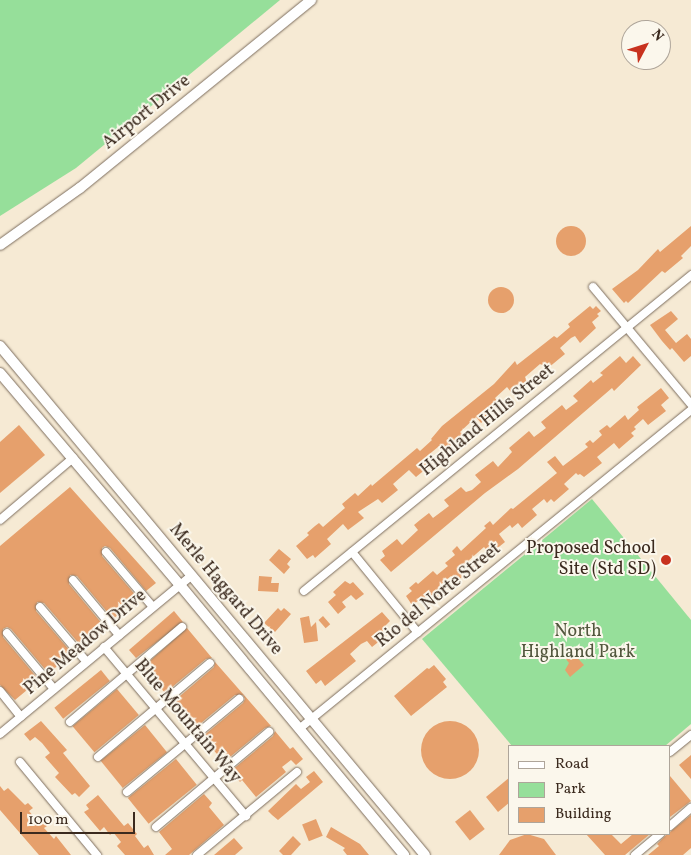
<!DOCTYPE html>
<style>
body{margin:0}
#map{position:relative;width:691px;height:855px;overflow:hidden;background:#f6ead4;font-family:Vollkorn,serif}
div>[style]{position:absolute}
.green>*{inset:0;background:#96df9a}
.building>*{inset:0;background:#e6a06c;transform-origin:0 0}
.round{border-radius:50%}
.roads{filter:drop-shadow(0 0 1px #7c6d5e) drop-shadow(0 0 1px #7c6d5e)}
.minor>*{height:8px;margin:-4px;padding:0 4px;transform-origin:4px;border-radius:4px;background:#fff}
.major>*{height:10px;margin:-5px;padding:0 5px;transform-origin:5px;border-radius:5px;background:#fff}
.dots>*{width:14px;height:14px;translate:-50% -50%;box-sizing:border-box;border:2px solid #fbf7ec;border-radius:50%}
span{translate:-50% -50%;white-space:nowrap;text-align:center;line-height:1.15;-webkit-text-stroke:4px #fbf7ec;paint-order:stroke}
.street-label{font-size:18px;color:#3b2a1e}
.poi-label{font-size:18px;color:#3b2a1e}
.right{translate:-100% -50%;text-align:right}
.park-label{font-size:18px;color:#52573d}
.legend{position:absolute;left:508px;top:745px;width:162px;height:90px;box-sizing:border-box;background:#fbf7ec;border:1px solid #aea59a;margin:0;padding:6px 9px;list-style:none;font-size:15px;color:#3b2a1e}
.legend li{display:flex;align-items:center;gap:10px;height:25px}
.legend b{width:25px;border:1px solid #aea59a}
.north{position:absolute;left:621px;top:20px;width:50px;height:50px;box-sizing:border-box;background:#fbf7ec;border:1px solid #aea59a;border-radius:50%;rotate:50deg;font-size:14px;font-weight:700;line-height:20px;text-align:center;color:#3b2a1e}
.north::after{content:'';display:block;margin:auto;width:18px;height:22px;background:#c8321e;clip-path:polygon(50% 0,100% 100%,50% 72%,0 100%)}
.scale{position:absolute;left:20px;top:812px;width:115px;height:22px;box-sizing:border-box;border:2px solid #3b2a1e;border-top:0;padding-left:6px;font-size:15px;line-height:18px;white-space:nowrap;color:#3b2a1e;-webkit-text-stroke:4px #fbf7ec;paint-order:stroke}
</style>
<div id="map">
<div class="green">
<i style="clip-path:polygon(0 0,280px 0,76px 168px,0 216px)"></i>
<i style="clip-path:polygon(592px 499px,691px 620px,691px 724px,665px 746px,512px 746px,422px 639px)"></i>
</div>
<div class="building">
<i class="round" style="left:556px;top:226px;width:30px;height:30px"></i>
<i style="clip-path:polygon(691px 226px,691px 246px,681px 256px,683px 258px,665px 273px,662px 271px,628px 303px,626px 301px,624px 303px,612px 289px,638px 270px,658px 249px,660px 252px)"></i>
<i class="round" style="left:488px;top:287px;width:26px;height:26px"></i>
<i style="clip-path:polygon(590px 306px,593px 309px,596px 306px,601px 311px,597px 314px,599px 316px,592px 322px,596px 328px,580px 343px,575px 336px,571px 338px,560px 348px,565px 354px,548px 368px,540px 364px,525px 377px,529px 383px,514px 396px,507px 387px,495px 398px,497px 401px,493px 404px,498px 410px,481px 423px,476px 417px,460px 432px,464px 436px,448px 449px,442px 445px,438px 447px,427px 456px,433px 463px,416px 477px,409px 470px,393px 484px,398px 490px,382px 503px,378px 499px,358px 512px,364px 518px,348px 530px,343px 524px,327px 539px,331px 544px,315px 558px,313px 555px,307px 559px,296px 546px,309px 535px,307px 533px,315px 526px,319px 523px,323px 527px,345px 508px,342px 504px,355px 493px,358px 496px,371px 484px,372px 486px,417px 448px,420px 451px,432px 440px,431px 439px,442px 426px,494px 384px,515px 361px,517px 365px,554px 336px,557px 338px,570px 327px,568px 324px)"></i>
<i style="clip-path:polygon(671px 311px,678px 319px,665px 330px,676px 343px,687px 334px,691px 339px,691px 356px,684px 362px,672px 348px,670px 350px,662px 341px,650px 325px)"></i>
<i style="clip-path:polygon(620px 356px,626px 363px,633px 356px,641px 365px,614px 391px,612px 388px,518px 469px,485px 493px,391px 572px,380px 560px,385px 556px,382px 551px,397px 539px,402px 545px,418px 530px,414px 525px,420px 520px,429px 513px,433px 518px,449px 506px,444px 500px,452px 494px,461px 487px,466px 492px,472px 490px,481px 482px,475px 475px,493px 461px,498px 467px,512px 452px,509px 448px,529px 431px,534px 437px,546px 428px,541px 422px,562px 405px,566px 410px,578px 401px,573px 396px,591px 380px,593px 383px,603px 375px,600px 373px)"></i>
<i style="clip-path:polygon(661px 388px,669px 398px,661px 405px,666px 411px,648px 425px,643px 419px,634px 427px,636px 429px,631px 433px,634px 436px,619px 449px,614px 443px,597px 457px,602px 463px,584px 477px,580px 474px,578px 475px,576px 473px,564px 484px,569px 489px,554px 502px,551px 499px,547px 503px,544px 499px,532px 509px,537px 515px,522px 528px,518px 523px,512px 528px,510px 525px,499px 534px,505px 542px,490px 554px,484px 547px,468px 561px,474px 567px,456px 582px,451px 576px,438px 587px,443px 593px,427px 606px,421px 599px,412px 605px,406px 596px,412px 591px,409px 588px,416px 582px,418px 584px,433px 571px,437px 575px,448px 566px,445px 563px,455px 555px,452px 551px,457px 546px,461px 551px,486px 528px,484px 526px,490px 521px,493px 525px,511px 508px,513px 509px,557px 473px,547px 462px,555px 456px,563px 466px,588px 447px,585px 444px,590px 440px,593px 443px,602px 435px,599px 431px,607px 425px,610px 428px,625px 415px,628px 420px,639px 410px,637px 407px)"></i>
<i style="clip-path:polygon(19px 425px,45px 455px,0 493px,0 442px)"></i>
<i style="clip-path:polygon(70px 487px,156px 583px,146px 591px,110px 548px,105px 546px,102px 548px,102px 556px,138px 598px,113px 619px,77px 576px,70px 575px,69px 584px,104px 626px,81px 646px,44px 603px,37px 602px,36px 611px,71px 652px,49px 674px,11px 629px,7px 627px,3px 629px,3px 637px,39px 680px,15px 700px,0 685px,0 546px)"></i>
<i style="clip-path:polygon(279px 549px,291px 559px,287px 564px,290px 567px,284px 574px,269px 560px)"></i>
<i style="clip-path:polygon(259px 576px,272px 577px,271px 583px,279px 583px,278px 592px,258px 591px)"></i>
<i style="clip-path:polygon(345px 581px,350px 584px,353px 582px,364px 594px,356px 600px,351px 595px,342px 602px,346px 607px,338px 614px,328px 602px,336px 595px,333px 592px)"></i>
<i style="clip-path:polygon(278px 608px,281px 611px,284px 608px,291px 614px,275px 632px,264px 623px)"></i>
<i style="clip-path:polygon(174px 611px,183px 622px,136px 658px,129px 650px)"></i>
<i style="clip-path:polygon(382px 612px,390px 621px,382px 629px,387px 635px,372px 647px,367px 641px,361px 644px,350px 654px,356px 661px,325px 686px,321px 680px,316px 684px,306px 671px)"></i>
<i style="clip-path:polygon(309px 616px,311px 627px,316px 622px,318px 641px,304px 643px,300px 618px)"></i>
<i style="left:323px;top:616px;width:11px;height:6px;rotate:49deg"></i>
<i style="clip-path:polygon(187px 628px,212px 658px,206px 659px,165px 693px,143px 667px)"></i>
<i style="clip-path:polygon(572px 652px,584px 665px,570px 677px,565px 670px,569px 663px,565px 658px)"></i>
<i style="clip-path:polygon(215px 662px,271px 726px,265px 728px,224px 762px,202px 737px,243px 703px,245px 699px,243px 695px,235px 695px,195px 728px,173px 702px,214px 667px)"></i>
<i style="clip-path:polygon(434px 665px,446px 679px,443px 682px,447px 687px,411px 716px,394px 696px,427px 668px,429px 669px)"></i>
<i style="left:101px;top:670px;width:14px;height:60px;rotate:51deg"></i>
<i style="left:117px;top:689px;width:34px;height:58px;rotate:50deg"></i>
<i class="round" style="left:421px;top:721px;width:58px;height:58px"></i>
<i style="clip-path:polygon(41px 721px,67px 750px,63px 753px,90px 786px,79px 797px,75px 793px,72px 795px,55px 777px,59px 773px,45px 757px,50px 753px,42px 743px,35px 737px,30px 741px,24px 734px)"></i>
<i style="left:145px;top:725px;width:35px;height:57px;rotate:51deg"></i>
<i style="clip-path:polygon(275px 731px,290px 749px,293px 747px,303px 759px,296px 765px,291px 760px,282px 767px,286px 772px,256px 797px,242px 780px,240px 782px,231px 771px,273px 736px)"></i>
<i style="clip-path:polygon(691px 755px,691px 779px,679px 765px)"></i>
<i style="left:176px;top:759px;width:33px;height:62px;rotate:51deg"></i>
<i style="clip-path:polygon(314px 771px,323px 782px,278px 820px,272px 815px,268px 811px,296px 784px,301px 789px,310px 782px,306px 777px)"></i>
<i style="clip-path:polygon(670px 776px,691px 801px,670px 817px)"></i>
<i style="clip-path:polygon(510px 777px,510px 802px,498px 812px,486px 797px)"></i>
<i style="clip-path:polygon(0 786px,4px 791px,8px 788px,25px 805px,28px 803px,33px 808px,29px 811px,39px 823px,42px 820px,47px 826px,44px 828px,54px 839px,56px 836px,71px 855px,39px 855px,0 810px)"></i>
<i style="clip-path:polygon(204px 794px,212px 803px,209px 807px,224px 825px,189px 855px,165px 855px,172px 849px,159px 832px)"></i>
<i style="clip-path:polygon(98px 795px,124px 826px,128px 823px,137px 834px,135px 836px,144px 848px,148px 845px,154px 855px,125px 855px,117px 846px,121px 842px,113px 832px,110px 835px,104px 827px,100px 831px,84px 812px,89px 809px,86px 805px)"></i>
<i style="left:470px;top:810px;width:24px;height:19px;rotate:52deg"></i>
<i style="clip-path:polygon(691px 815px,691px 848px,683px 855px,648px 855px,659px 846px,657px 844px,665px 836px)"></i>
<i style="left:316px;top:819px;width:18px;height:15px;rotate:68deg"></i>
<i style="clip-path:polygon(331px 827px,360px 844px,369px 855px,347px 855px,343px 850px,345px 848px,326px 837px)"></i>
<i style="clip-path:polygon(527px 834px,544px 839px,556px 855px,499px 855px,510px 840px)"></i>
<i style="clip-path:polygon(586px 834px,611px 834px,621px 844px,633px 834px,650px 834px,625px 855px,605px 855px)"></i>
<i style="clip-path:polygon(293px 836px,301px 844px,291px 855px,283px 855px,279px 851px)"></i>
<i style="clip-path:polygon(234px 838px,243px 848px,235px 855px,214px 855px)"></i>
</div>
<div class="roads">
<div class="minor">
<i style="left:593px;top:287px;width:153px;rotate:50.1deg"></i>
<i style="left:0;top:520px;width:96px;rotate:-40.3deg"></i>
<i style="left:106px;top:552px;width:72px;rotate:49.5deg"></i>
<i style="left:352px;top:552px;width:104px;rotate:50.8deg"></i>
<i style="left:73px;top:580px;width:72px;rotate:50.1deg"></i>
<i style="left:304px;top:591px;width:500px;rotate:-39.2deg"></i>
<i style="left:40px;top:607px;width:71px;rotate:49.6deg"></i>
<i style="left:7px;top:633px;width:73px;rotate:50deg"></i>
<i style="left:104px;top:647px;width:221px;rotate:50deg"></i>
<i style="left:0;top:691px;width:33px;rotate:51deg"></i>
<i style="left:70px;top:722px;width:147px;rotate:-40.3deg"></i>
<i style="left:299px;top:729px;width:505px;rotate:-39.14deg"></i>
<i style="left:0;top:734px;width:248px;rotate:-39.6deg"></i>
<i style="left:670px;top:752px;width:27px;rotate:-39deg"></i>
<i style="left:98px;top:757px;width:146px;rotate:-40deg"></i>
<i style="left:20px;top:762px;width:121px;rotate:50.4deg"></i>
<i style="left:127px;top:792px;width:146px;rotate:-39.7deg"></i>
<i style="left:670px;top:826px;width:28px;rotate:-41deg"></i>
<i style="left:156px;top:827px;width:148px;rotate:-40.1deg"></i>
<i style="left:197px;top:855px;width:130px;rotate:-39.7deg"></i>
<i style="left:635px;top:855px;width:33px;rotate:-40deg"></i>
</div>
<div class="major">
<i style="left:0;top:245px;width:98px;rotate:-35.5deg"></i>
<i style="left:80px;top:188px;width:298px;rotate:-39.1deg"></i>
<i style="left:0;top:346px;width:663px;rotate:50.14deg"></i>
<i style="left:0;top:373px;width:278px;rotate:49.7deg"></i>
<i style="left:180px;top:585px;width:351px;rotate:50.3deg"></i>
</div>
</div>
<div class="dots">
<i style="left:666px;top:560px;background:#c8321e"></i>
</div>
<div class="street-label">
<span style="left:147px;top:113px;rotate:-39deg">Airport Drive</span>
<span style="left:488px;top:421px;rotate:-39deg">Highland Hills Street</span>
<span style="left:225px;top:590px;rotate:50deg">Merle Haggard Drive</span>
<span style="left:439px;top:596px;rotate:-39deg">Rio del Norte Street</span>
<span style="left:86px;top:643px;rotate:-40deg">Pine Meadow Drive</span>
<span style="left:187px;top:722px;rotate:50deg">Blue Mountain Way</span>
</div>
<div class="poi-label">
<span class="right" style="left:656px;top:560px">Proposed School<br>Site (Std SD)</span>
</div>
<div class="park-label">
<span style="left:578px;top:643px">North<br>Highland Park</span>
</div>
<ul class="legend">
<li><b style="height:6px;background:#fff"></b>Road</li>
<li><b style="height:14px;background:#96df9a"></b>Park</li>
<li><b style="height:14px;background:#e6a06c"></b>Building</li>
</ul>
<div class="north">N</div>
<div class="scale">100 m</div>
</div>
